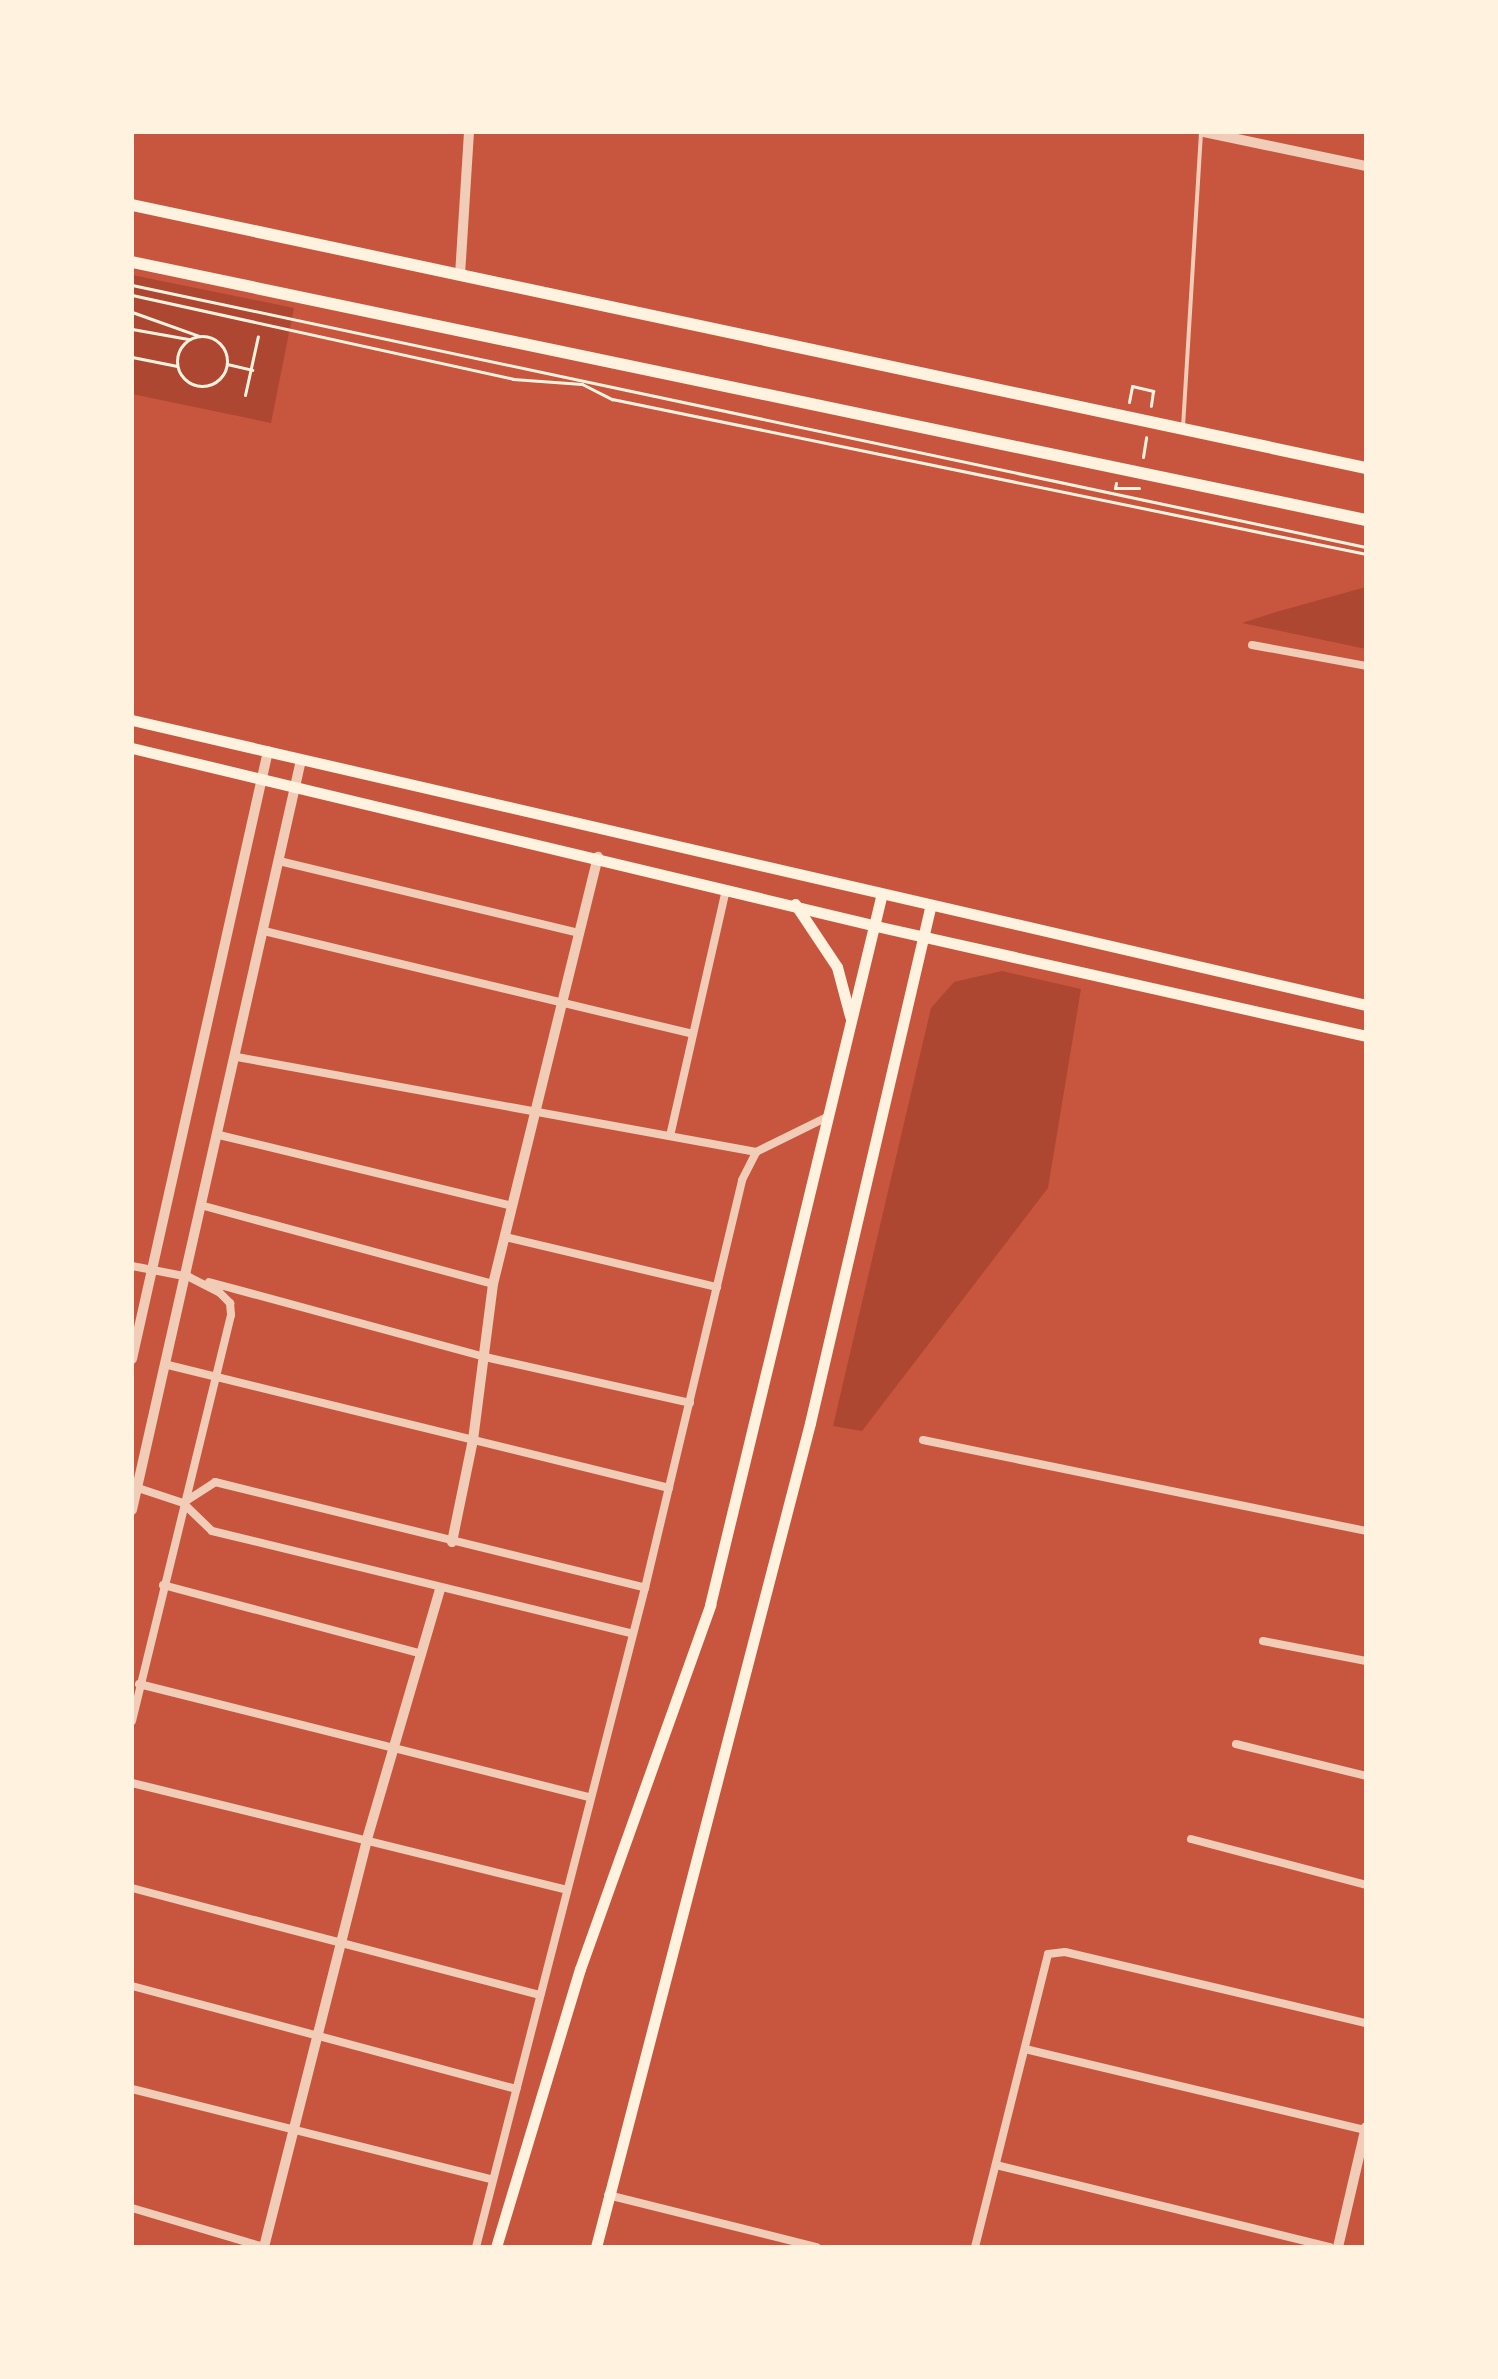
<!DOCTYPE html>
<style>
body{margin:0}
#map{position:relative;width:1498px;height:2379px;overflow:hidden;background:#c8553d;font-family:"Alegreya Sans",sans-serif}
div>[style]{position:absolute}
.green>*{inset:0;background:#ae4732}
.path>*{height:3px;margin:-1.5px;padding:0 1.5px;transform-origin:1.5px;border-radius:1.5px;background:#fff3e0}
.path>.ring{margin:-1.5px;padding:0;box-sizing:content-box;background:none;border:3px solid #fff3e0;border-radius:50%}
.service>*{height:4px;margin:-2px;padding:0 2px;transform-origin:2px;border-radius:2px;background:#f1ccb7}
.minor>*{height:8px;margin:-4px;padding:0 4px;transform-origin:4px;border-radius:4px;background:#f1ccb7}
.tertiary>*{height:10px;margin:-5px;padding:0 5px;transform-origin:5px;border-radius:5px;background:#f1ccb7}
.secondary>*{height:11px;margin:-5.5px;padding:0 5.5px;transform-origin:5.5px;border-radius:5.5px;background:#fff3e0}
.primary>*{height:12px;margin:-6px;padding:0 6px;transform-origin:6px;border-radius:6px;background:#fff3e0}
span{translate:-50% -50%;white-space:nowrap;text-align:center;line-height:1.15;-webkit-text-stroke:6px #fff3e0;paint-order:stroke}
.frame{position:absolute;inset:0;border:134px solid #fff3e0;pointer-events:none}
</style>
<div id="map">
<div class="green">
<i style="clip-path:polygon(132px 275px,294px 308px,271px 423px,132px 394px)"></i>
<i style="clip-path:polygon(1366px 587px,1366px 649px,1242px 623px,1276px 612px)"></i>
<i style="clip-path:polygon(1002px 971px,1081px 989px,1048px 1188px,862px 1431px,833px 1426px,931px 1008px,954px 982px)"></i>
</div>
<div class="path">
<i style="left:132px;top:285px;width:1262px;rotate:11.99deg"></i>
<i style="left:132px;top:295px;width:390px;rotate:12.4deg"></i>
<i style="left:513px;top:379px;width:69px;rotate:4.1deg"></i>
<i style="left:582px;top:384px;width:34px;rotate:27deg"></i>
<i style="left:612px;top:399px;width:770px;rotate:11.62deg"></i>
<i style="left:132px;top:312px;width:71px;rotate:19.7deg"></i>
<i style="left:132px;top:329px;width:57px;rotate:10.1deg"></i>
<i class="ring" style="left:177px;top:336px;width:47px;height:47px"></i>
<i style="left:132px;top:357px;width:46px;rotate:11.3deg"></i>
<i style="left:227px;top:364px;width:26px;rotate:13deg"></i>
<i style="left:245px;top:395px;width:60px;rotate:-77.6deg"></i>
<i style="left:1129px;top:402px;width:16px;rotate:-79deg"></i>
<i style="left:1132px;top:386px;width:22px;rotate:13deg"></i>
<i style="left:1153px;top:391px;width:15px;rotate:98deg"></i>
<i style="left:1143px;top:457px;width:20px;rotate:-81deg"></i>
<i style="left:1116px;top:483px;width:5px;rotate:101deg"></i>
<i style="left:1115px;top:488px;width:24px"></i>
</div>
<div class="service">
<i style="left:1183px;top:427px;width:296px;rotate:-86.5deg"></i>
</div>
<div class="minor">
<i style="left:1252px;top:645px;width:116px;rotate:10.4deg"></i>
<i style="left:279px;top:861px;width:309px;rotate:13.5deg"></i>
<i style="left:264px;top:931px;width:440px;rotate:13.5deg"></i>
<i style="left:237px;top:1057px;width:528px;rotate:10.37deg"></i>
<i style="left:219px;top:1135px;width:302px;rotate:13.6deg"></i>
<i style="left:670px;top:1136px;width:253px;rotate:-77.2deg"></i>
<i style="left:204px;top:1206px;width:299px;rotate:15.1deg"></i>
<i style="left:505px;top:1237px;width:218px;rotate:13.3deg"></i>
<i style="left:132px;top:1266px;width:58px;rotate:10.9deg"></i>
<i style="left:189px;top:1277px;width:34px;rotate:27deg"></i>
<i style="left:219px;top:1292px;width:16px;rotate:45deg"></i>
<i style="left:230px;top:1303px;width:12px;rotate:85deg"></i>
<i style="left:231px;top:1315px;width:418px;rotate:103.7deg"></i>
<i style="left:209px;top:1282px;width:286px;rotate:15.2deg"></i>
<i style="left:485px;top:1357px;width:210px;rotate:12.6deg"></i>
<i style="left:168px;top:1365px;width:516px;rotate:13.79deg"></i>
<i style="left:923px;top:1440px;width:452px;rotate:11.6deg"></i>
<i style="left:132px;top:1486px;width:54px;rotate:18.4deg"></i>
<i style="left:183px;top:1503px;width:40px;rotate:44deg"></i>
<i style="left:212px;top:1531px;width:433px;rotate:13.7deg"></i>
<i style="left:183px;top:1503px;width:38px;rotate:-33deg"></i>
<i style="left:215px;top:1482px;width:443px;rotate:13.8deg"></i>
<i style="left:163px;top:1585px;width:268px;rotate:14.9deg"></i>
<i style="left:1263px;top:1641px;width:105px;rotate:11deg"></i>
<i style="left:139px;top:1684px;width:465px;rotate:14.1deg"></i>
<i style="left:1236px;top:1744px;width:134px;rotate:13.8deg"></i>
<i style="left:132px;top:1783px;width:448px;rotate:13.8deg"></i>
<i style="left:1191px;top:1839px;width:181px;rotate:14.7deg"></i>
<i style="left:132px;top:1888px;width:422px;rotate:14.7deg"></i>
<i style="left:132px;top:1986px;width:398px;rotate:15deg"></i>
<i style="left:1025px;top:2049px;width:350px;rotate:13.4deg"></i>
<i style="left:132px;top:2089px;width:372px;rotate:14.1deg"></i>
<i style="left:996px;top:2165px;width:344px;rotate:13.8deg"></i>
<i style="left:608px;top:2195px;width:215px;rotate:14deg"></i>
<i style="left:132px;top:2208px;width:138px;rotate:16.5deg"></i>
<i style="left:476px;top:2247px;width:680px;rotate:-75.62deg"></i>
<i style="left:645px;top:1588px;width:419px;rotate:-76.6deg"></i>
<i style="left:742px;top:1180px;width:31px;rotate:-63deg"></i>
<i style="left:756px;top:1152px;width:79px;rotate:-26.2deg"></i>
<i style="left:975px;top:2247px;width:302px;rotate:-76deg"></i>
<i style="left:1048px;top:1954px;width:17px;rotate:-7deg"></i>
<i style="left:1065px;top:1952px;width:309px;rotate:13.3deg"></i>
</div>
<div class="tertiary">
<i style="left:1204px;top:132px;width:166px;rotate:11.9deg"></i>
<i style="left:460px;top:275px;width:143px;rotate:-86.4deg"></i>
<i style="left:132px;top:1359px;width:623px;rotate:-77.39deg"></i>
<i style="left:132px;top:1510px;width:769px;rotate:-77.3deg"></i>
<i style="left:452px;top:1542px;width:104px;rotate:-78.4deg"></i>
<i style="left:473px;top:1440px;width:157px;rotate:-82.7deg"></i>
<i style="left:493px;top:1284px;width:440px;rotate:-76.2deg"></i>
<i style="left:264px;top:2247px;width:421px;rotate:-75.8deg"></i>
<i style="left:367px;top:1839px;width:260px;rotate:-73.7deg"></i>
<i style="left:1338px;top:2247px;width:123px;rotate:-76.9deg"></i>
</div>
<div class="secondary">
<i style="left:132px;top:720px;width:1266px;rotate:13deg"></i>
<i style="left:132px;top:748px;width:765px;rotate:13.45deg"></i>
<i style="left:876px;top:926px;width:502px;rotate:12.65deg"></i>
<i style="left:795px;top:904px;width:76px;rotate:56.3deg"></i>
<i style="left:837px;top:967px;width:51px;rotate:75.1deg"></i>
<i style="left:496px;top:2247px;width:290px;rotate:-73.2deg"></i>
<i style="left:580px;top:1969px;width:387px;rotate:-70.3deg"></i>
<i style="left:710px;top:1605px;width:728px;rotate:-76.42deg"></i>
<i style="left:596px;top:2247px;width:851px;rotate:-75.44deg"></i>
<i style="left:810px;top:1423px;width:529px;rotate:-76.88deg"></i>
</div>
<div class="primary">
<i style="left:132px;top:205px;width:1262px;rotate:12.03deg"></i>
<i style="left:132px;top:262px;width:1261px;rotate:11.81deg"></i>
</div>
<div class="frame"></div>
</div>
